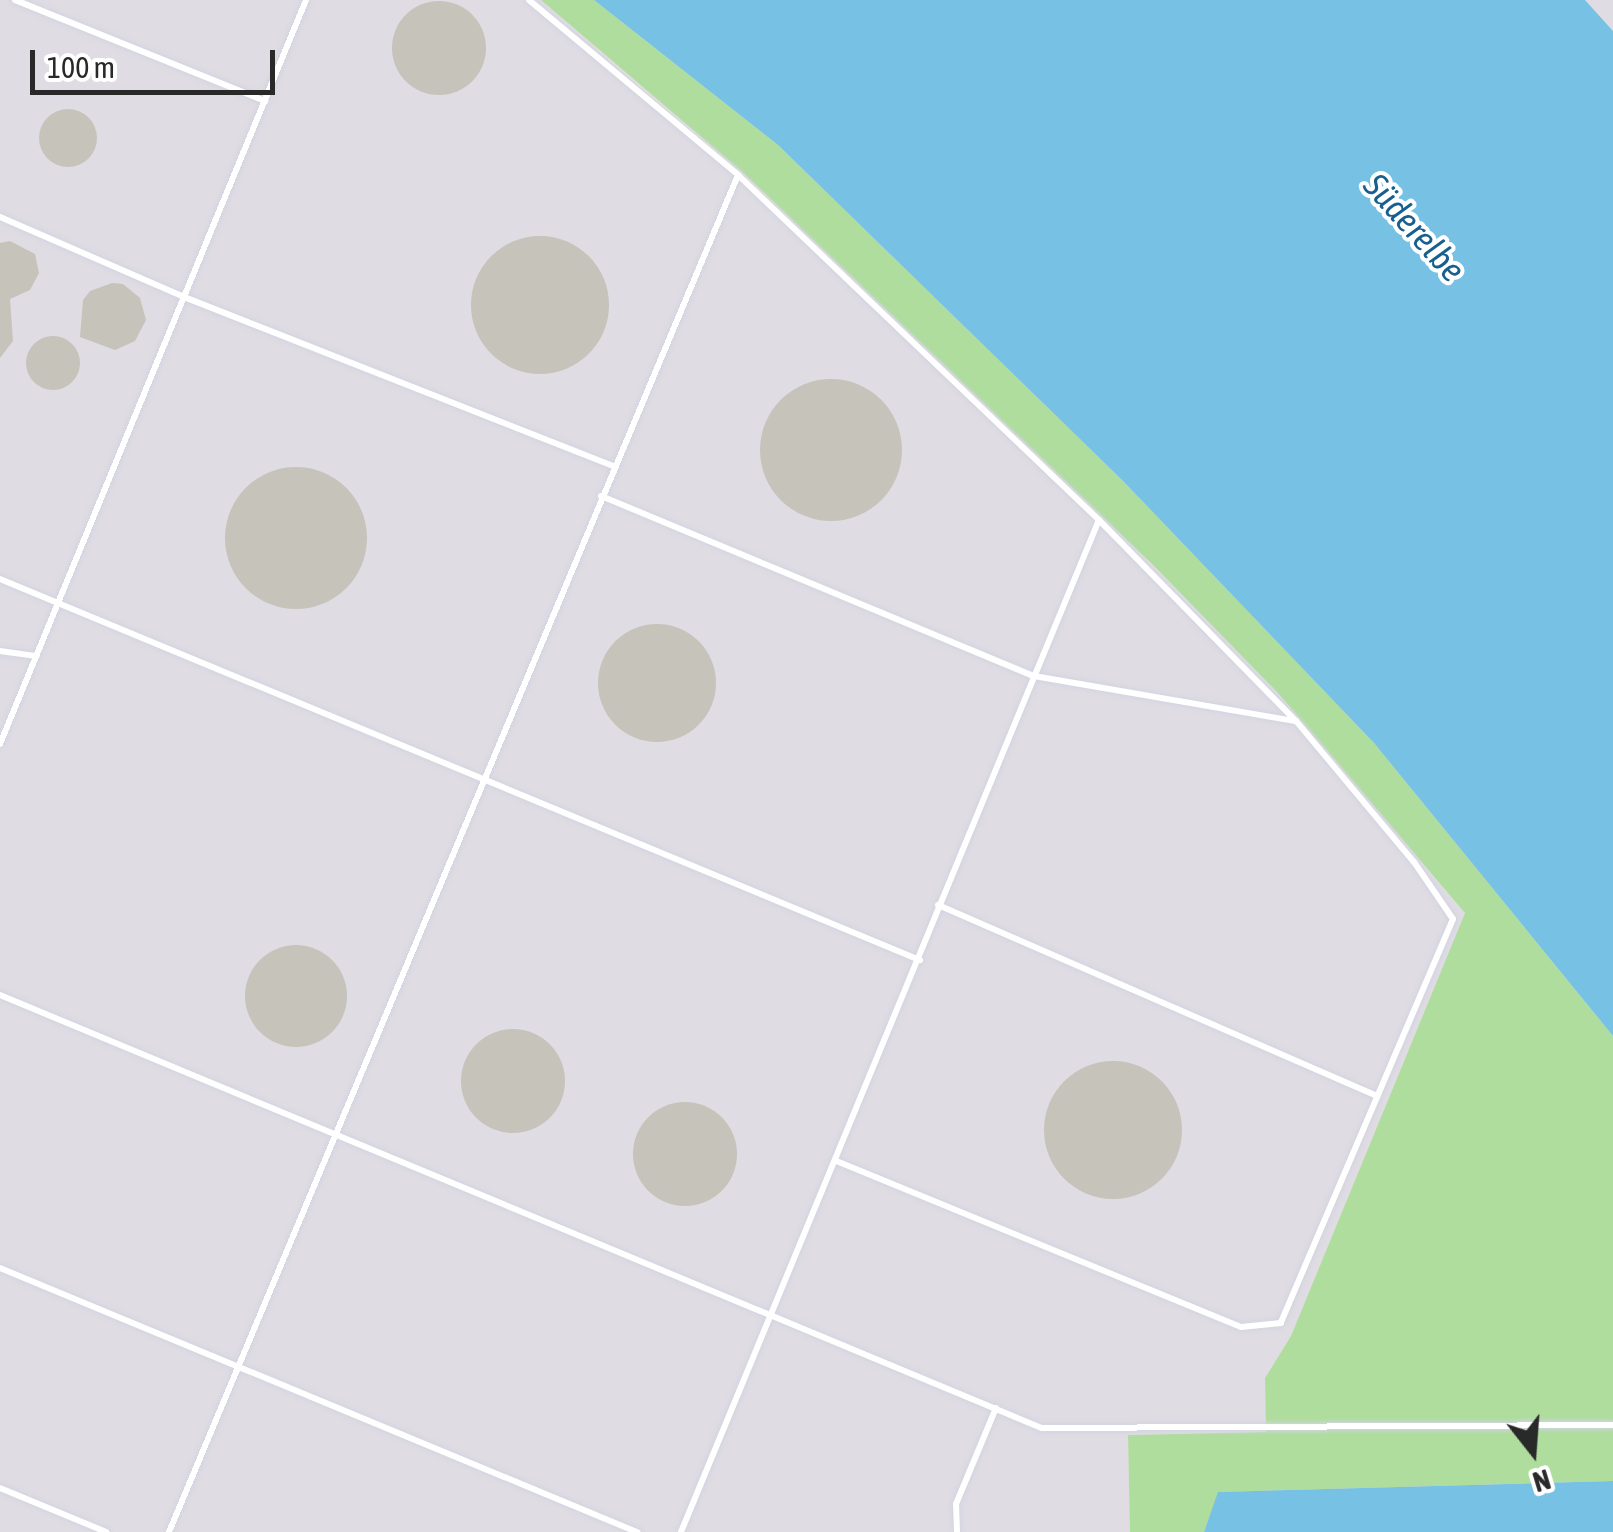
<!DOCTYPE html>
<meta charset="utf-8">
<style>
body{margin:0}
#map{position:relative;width:1613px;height:1532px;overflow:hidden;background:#eae5dc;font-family:"Asap Condensed",sans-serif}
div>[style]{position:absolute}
.industrial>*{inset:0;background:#dfdce3}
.green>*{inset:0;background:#afdd9d}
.water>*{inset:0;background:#77c1e4}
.building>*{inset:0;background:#c6c3bb}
.round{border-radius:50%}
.roads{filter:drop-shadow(0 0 2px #d2d4e1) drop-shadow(0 0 2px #d2d4e1)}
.lane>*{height:6px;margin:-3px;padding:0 3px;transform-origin:3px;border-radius:3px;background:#fff}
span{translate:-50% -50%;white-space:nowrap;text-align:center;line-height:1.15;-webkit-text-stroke:8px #fff;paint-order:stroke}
.water-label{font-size:35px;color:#185f8f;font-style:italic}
.north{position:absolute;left:1483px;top:1402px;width:100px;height:100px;-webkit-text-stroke:8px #fff;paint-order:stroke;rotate:163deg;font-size:28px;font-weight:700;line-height:40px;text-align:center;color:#292929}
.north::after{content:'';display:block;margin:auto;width:35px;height:45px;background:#292929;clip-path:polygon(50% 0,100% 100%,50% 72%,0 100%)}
.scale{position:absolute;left:30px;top:50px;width:245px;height:45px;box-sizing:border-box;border:5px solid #292929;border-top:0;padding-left:12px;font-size:30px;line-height:35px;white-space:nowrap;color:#292929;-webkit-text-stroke:8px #fff;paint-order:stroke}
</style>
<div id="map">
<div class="industrial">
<i style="clip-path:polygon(0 0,541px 0,819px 244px,1098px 510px,1277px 692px,1465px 913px,1291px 1336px,1265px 1378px,1266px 1432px,1128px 1435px,1130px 1532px,0 1532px)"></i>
<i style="clip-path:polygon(1585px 0,1613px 0,1613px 31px)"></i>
</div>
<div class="green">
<i style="clip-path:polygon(541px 0,594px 0,778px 145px,1123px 481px,1374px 743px,1613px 1036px,1613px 1481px,1219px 1492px,1204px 1532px,1130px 1532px,1128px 1435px,1266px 1432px,1265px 1378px,1291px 1336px,1465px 913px,1277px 692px,1152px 564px,742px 172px)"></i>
</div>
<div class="water">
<i style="clip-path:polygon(594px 0,1585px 0,1613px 31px,1613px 1036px,1374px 743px,1123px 481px,778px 145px)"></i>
<i style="clip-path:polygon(1613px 1481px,1613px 1532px,1204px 1532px,1218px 1492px)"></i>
</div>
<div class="building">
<i class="round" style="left:392px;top:1px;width:94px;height:94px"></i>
<i class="round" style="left:39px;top:109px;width:58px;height:58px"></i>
<i class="round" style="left:471px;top:236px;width:138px;height:138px"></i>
<i style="clip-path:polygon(10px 241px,35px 254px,39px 273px,30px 290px,10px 299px,13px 341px,0 358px,0 243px)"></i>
<i style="clip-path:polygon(112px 283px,123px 284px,140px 298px,146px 320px,135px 341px,115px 350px,80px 337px,83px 300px,90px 291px)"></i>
<i class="round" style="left:26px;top:336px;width:54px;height:54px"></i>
<i class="round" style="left:760px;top:379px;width:142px;height:142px"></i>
<i class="round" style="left:225px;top:467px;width:142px;height:142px"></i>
<i class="round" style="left:598px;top:624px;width:118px;height:118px"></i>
<i class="round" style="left:245px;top:945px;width:102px;height:102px"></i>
<i class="round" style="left:461px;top:1029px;width:104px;height:104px"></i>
<i class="round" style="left:1044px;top:1061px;width:138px;height:138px"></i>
<i class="round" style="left:633px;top:1102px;width:104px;height:104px"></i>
</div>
<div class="roads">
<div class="lane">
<i style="left:15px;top:0;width:270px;rotate:22deg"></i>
<i style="left:529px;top:0;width:273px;rotate:39.9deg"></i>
<i style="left:738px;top:175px;width:499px;rotate:43.7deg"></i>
<i style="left:1099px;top:520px;width:281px;rotate:45.6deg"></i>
<i style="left:1296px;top:721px;width:184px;rotate:50.1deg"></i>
<i style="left:1414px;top:862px;width:69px;rotate:55.6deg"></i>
<i style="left:1453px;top:919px;width:439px;rotate:113.1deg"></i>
<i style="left:1281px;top:1323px;width:40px;rotate:174.3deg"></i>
<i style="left:1241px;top:1327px;width:438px;rotate:-157.7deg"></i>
<i style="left:0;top:217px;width:201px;rotate:23.5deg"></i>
<i style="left:184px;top:297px;width:463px;rotate:21.5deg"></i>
<i style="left:601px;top:496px;width:469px;rotate:22.6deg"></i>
<i style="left:1034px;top:676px;width:265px;rotate:9.8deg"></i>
<i style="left:0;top:579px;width:996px;rotate:22.5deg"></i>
<i style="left:0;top:651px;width:37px;rotate:8deg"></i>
<i style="left:0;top:744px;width:804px;rotate:-67.64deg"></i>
<i style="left:938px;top:905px;width:479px;rotate:23.5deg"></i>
<i style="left:0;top:995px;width:1128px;rotate:22.57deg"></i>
<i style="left:1042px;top:1428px;width:571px;rotate:-0.3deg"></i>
<i style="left:0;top:1268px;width:690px;rotate:22.51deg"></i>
<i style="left:0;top:1488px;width:115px;rotate:22.5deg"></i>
<i style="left:169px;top:1532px;width:1471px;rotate:-67.25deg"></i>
<i style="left:681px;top:1532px;width:1095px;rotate:-67.56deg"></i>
<i style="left:957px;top:1532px;width:28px;rotate:-92deg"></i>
<i style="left:956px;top:1504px;width:104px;rotate:-67.4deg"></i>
</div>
</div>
<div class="water-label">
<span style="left:1415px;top:227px;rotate:48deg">Süderelbe</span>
</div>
<div class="north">N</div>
<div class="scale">100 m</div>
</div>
